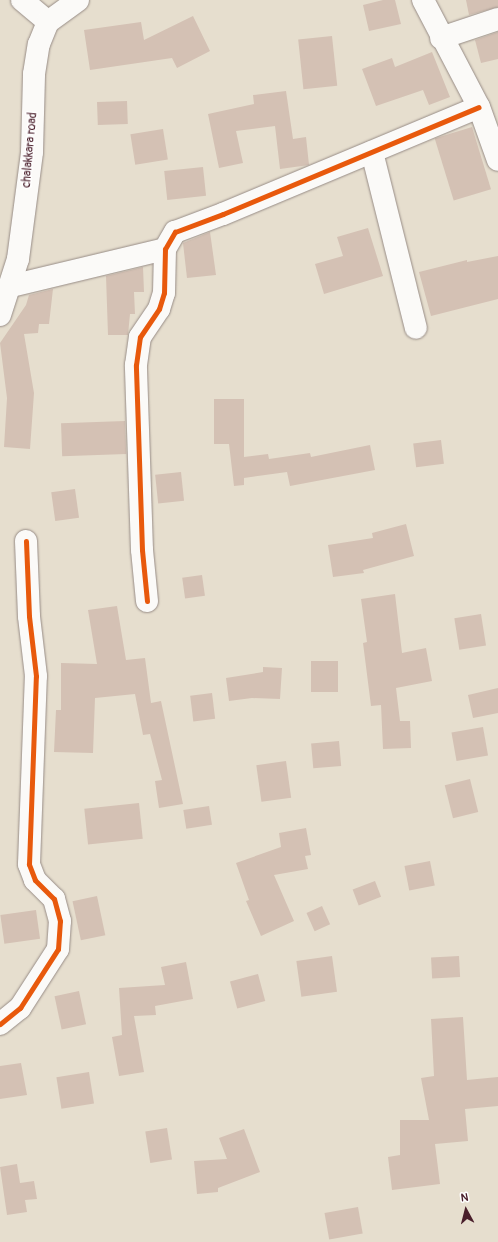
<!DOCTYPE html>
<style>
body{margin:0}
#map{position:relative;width:498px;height:1242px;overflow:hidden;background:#e6dece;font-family:Pangolin,sans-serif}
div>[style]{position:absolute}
.building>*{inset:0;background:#d4c1b4;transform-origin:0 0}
.roads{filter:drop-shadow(0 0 1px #978c86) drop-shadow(0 0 1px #978c86)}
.minor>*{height:22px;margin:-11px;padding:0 11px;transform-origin:11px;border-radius:11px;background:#fbfaf8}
.major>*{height:22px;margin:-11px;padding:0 11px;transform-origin:11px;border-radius:11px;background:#fbfaf8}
.cycleway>*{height:5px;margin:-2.5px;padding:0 2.5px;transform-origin:2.5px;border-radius:2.5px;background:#e8590c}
span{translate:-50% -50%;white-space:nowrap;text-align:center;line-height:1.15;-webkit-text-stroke:3px #fff;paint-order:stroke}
.street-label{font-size:12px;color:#4a1f2b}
.north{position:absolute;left:446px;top:1190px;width:40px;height:40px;-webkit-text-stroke:3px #fff;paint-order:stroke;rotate:353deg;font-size:11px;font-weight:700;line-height:16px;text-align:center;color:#4a1f2b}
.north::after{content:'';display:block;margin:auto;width:14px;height:18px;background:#4a1f2b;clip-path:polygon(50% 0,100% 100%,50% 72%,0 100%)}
</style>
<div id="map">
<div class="building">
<i style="clip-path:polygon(383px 0,395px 0,401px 24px,369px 31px,363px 5px)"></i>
<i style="clip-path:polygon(466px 0,498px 0,498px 7px,469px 15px)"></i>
<i style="clip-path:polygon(193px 16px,210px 51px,177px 68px,172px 58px,90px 70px,84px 30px,141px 22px,144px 40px)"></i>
<i style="clip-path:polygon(498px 32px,498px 59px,481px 63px,475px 40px)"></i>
<i style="left:332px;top:36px;width:50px;height:34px;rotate:84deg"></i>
<i style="clip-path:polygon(432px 52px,450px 97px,429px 105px,423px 90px,376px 106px,362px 69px,392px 58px,395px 67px)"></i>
<i style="clip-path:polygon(286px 91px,293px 139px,306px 137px,309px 165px,280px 169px,275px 126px,236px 131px,243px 163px,219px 168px,208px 114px,254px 104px,253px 95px)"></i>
<i style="left:127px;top:101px;width:23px;height:30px;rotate:88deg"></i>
<i style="left:472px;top:127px;width:65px;height:39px;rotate:73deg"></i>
<i style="left:163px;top:129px;width:31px;height:33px;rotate:81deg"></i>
<i style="left:203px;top:167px;width:29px;height:39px;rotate:84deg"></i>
<i style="clip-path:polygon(368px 228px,383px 276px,324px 294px,315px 264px,343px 256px,337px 237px)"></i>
<i style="clip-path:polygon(210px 232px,216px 275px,187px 278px,183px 243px)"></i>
<i style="clip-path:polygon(498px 256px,498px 299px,431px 316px,419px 272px,467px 260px,467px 262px)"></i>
<i style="clip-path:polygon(143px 267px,144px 292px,134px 292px,135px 314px,130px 314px,128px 335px,108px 335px,106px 276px)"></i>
<i style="clip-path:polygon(53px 289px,49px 324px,39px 324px,38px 333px,24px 334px,34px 393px,30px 449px,4px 447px,7px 398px,0 343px,26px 305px,29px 295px)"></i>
<i style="clip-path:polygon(214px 399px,244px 399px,244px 457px,268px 454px,269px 459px,310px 453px,311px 457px,370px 445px,375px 470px,290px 486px,287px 472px,244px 478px,244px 485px,234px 486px,229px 444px,214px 444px)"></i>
<i style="left:125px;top:421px;width:33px;height:64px;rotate:88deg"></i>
<i style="left:441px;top:440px;width:24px;height:28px;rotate:83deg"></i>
<i style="left:181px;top:472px;width:29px;height:26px;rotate:84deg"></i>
<i style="left:75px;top:489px;width:29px;height:24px;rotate:82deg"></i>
<i style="clip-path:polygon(406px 524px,414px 556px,363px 570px,364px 573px,333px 577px,328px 545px,373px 538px,372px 533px)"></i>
<i style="left:202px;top:575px;width:21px;height:20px;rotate:82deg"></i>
<i style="clip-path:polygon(395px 594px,402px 653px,426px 648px,432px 681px,396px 688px,400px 721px,410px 721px,411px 748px,383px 749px,381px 705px,371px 706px,363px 643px,367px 642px,361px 599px)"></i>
<i style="clip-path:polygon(117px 606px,126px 660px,145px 658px,151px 703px,161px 701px,183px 804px,159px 808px,155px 781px,162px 780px,150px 734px,143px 735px,135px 694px,95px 698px,93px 753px,54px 752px,56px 710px,61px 710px,61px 663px,97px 664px,88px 610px)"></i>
<i style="left:481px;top:614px;width:32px;height:27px;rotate:81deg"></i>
<i style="left:311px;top:661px;width:27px;height:31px"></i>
<i style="clip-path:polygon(263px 667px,282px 668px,280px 699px,252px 698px,229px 701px,226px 678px,263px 672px)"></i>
<i style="clip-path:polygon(498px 688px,498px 713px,473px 718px,468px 695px)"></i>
<i style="left:212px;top:693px;width:26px;height:22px;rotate:83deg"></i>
<i style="left:483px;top:727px;width:29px;height:32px;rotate:80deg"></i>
<i style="left:339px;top:741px;width:25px;height:28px;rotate:85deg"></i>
<i style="left:286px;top:761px;width:37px;height:30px;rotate:82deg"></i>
<i style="left:470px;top:779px;width:34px;height:26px;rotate:76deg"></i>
<i style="left:139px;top:803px;width:36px;height:55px;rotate:84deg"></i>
<i style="left:209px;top:806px;width:19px;height:26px;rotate:81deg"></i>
<i style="clip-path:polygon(306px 828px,311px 855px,305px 856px,308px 869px,274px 875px,294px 921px,261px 936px,246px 901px,249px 900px,236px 863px,281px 847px,279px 833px)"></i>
<i style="left:430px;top:861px;width:25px;height:26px;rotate:79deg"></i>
<i style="left:375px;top:881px;width:17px;height:24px;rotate:69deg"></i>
<i style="left:97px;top:896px;width:40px;height:25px;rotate:78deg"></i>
<i style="left:322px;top:906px;width:20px;height:17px;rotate:66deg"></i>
<i style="left:36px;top:910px;width:29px;height:36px;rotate:82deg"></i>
<i style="left:332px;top:956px;width:36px;height:36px;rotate:82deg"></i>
<i style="left:459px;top:956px;width:21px;height:28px;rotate:87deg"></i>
<i style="clip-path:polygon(186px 962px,193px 999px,155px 1006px,156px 1015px,134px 1016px,144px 1072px,119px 1076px,112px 1037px,122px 1035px,119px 988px,165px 985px,161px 967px)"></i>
<i style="left:258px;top:974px;width:28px;height:29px;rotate:75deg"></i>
<i style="left:79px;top:991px;width:34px;height:25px;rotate:78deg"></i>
<i style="clip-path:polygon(463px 1017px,467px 1080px,498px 1077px,498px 1106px,465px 1109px,468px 1141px,435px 1144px,440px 1184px,392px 1190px,388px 1157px,400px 1155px,400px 1120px,429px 1120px,421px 1078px,434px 1076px,431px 1019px)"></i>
<i style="clip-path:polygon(21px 1063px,27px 1095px,0 1099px,0 1066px)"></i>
<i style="left:89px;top:1072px;width:32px;height:33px;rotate:81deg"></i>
<i style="left:167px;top:1128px;width:32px;height:22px;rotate:81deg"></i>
<i style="clip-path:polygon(244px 1129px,260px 1172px,218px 1188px,218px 1192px,197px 1194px,194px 1161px,227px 1159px,219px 1138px)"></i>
<i style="clip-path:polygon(17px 1164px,20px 1183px,34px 1181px,37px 1199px,25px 1200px,27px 1212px,7px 1215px,0 1167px)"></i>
<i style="left:358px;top:1207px;width:27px;height:34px;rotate:80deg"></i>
</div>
<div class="roads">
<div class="minor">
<i style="left:22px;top:0;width:34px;rotate:40deg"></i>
<i style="left:423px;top:0;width:121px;rotate:62.4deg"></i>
<i style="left:479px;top:107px;width:56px;rotate:70.3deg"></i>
<i style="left:441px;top:38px;width:60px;rotate:-18.4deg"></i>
<i style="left:372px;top:152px;width:181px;rotate:76deg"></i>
<i style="left:11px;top:286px;width:158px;rotate:-13.5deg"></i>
<i style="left:147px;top:601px;width:51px;rotate:-95.6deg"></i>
<i style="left:142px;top:550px;width:185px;rotate:-91.9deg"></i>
<i style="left:136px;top:365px;width:28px;rotate:-82deg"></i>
<i style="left:140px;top:337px;width:34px;rotate:-56deg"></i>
<i style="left:159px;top:309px;width:17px;rotate:-73deg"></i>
<i style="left:164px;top:293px;width:44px;rotate:-88.7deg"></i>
<i style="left:165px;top:249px;width:20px;rotate:-60deg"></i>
<i style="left:175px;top:232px;width:51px;rotate:-20.6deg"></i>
<i style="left:223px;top:214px;width:277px;rotate:-22.7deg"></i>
<i style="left:0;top:1024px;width:26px;rotate:-39deg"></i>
<i style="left:20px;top:1008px;width:70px;rotate:-57.2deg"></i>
<i style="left:58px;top:949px;width:28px;rotate:-86deg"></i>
<i style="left:60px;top:921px;width:23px;rotate:-105deg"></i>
<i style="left:54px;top:899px;width:27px;rotate:-135deg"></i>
<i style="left:35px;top:880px;width:17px;rotate:-111deg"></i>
<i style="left:29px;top:864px;width:188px;rotate:-87.9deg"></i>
<i style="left:36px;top:676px;width:60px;rotate:-96.7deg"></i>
<i style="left:29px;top:616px;width:75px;rotate:-92.3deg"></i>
</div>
<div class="major">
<i style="left:0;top:315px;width:59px;rotate:-72.2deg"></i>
<i style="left:18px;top:259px;width:108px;rotate:-82.5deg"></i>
<i style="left:32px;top:152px;width:78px;rotate:-88.5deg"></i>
<i style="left:34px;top:74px;width:30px;rotate:-81deg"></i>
<i style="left:39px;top:44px;width:24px;rotate:-68deg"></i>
<i style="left:48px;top:22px;width:37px;rotate:-36deg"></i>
</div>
</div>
<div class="cycleway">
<i style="left:147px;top:601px;width:51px;rotate:-95.6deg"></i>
<i style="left:142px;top:550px;width:185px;rotate:-91.9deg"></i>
<i style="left:136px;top:365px;width:28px;rotate:-82deg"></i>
<i style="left:140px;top:337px;width:34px;rotate:-56deg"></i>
<i style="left:159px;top:309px;width:17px;rotate:-73deg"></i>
<i style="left:164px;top:293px;width:44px;rotate:-88.7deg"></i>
<i style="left:165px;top:249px;width:20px;rotate:-60deg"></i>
<i style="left:175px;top:232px;width:51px;rotate:-20.6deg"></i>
<i style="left:223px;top:214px;width:277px;rotate:-22.7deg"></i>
<i style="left:0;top:1024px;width:26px;rotate:-39deg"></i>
<i style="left:20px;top:1008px;width:70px;rotate:-57.2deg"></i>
<i style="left:58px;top:949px;width:28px;rotate:-86deg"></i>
<i style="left:60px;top:921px;width:23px;rotate:-105deg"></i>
<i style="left:54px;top:899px;width:27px;rotate:-135deg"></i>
<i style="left:35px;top:880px;width:17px;rotate:-111deg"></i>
<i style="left:29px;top:864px;width:188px;rotate:-87.9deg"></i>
<i style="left:36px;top:676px;width:60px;rotate:-96.7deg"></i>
<i style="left:29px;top:616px;width:75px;rotate:-92.3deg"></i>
</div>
<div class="street-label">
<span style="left:30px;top:150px;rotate:-85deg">chalakkara road</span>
</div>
<div class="north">N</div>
</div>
